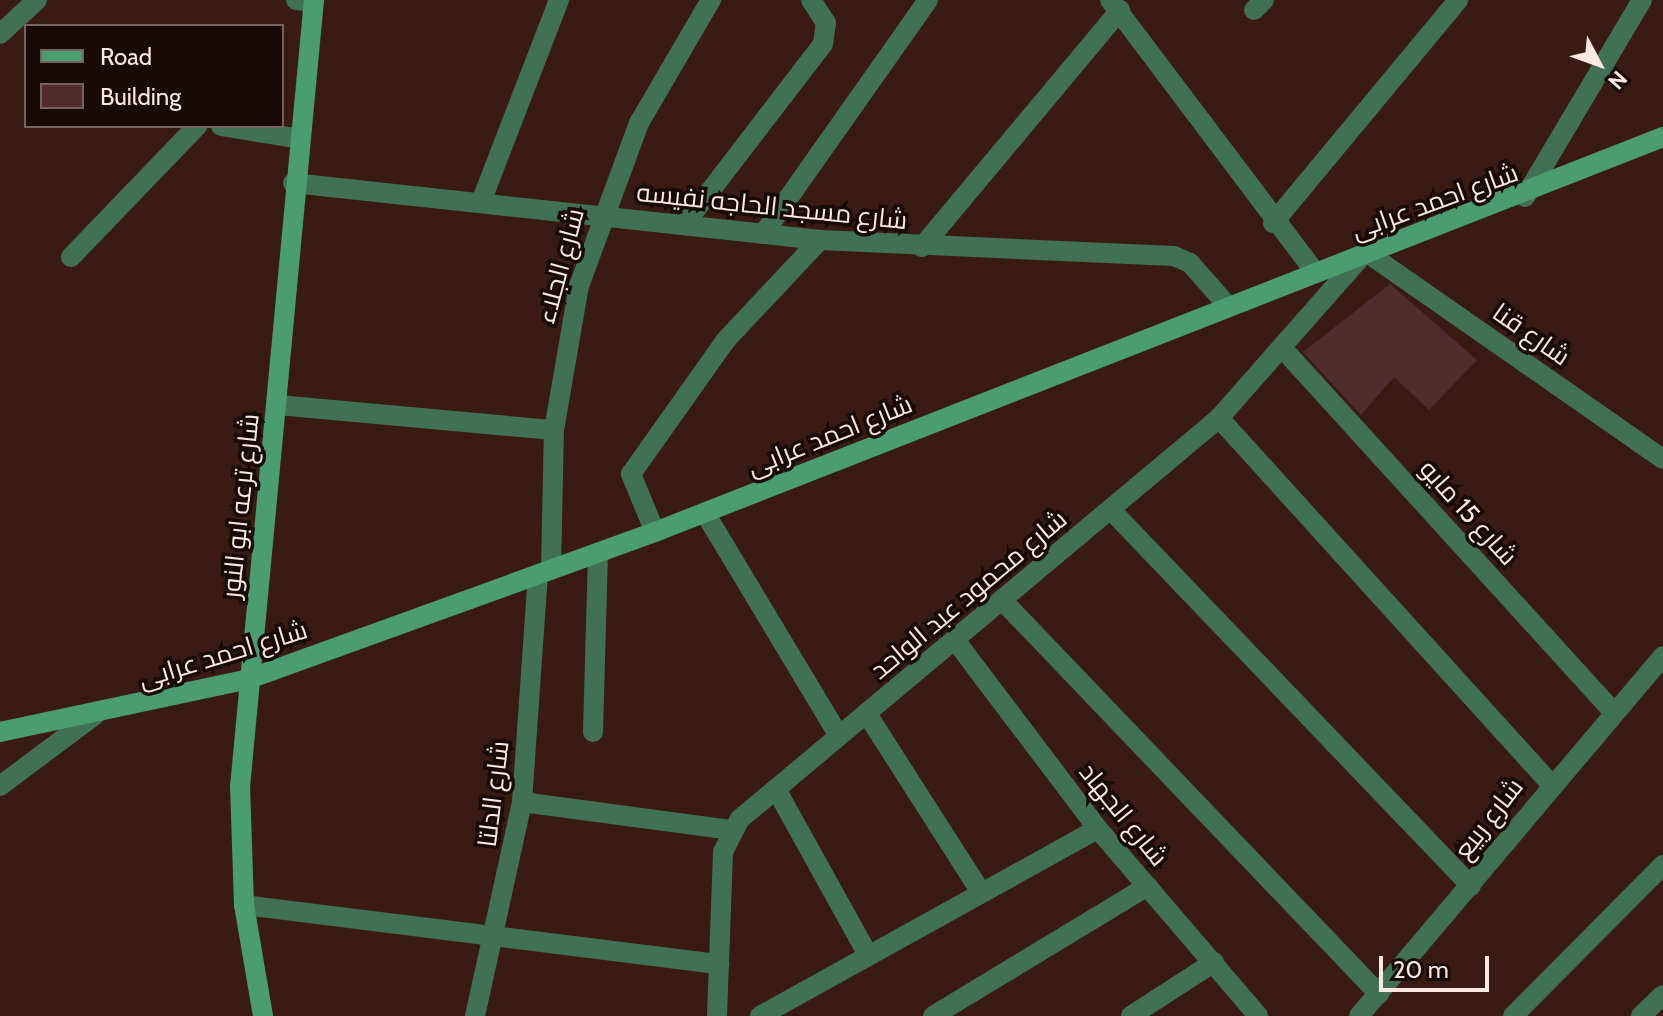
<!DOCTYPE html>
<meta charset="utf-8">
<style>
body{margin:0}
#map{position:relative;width:1663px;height:1016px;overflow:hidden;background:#3a1b13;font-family:Cabin,Cairo,sans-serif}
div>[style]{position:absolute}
.building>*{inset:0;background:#4f2c2e}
.street>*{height:20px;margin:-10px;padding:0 10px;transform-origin:10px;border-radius:10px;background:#407154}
.secondary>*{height:20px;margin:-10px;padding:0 10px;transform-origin:10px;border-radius:10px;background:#4a9d6e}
span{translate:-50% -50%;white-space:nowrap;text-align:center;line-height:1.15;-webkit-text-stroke:7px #180a07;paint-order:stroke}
.street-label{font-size:26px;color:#fde7e1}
.legend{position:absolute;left:24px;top:24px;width:260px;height:104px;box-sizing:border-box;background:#180a07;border:2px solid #74625e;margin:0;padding:10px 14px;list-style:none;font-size:24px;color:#fde7e1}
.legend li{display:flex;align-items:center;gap:16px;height:40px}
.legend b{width:40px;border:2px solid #74625e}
.north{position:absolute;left:1559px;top:24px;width:80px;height:80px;-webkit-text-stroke:6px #180a07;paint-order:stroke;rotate:131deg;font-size:22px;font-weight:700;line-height:32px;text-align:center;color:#fde7e1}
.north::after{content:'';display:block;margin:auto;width:28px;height:36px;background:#fde7e1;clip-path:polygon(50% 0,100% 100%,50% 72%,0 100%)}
.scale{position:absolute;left:1379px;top:956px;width:110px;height:36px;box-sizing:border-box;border:4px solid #fde7e1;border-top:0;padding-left:10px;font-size:24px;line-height:28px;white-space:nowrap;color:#fde7e1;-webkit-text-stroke:6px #180a07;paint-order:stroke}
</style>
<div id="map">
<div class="building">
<i style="clip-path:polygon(1390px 284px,1477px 360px,1429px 410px,1394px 377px,1361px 415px,1303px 352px)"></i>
</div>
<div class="street">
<i style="left:296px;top:0;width:18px;rotate:6deg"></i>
<i style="left:1110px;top:0;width:342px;rotate:53deg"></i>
<i style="left:1254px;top:10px;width:14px;rotate:-45deg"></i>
<i style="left:0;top:34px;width:50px;rotate:-42.6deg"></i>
<i style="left:221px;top:126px;width:76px;rotate:9.1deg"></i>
<i style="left:293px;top:183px;width:530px;rotate:6.17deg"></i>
<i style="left:820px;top:240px;width:354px;rotate:2.6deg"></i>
<i style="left:1174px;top:256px;width:17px;rotate:24deg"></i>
<i style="left:1190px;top:263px;width:56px;rotate:48.6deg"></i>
<i style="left:1525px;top:197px;width:229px;rotate:-59.3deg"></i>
<i style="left:481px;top:202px;width:217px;rotate:-68.9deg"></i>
<i style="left:1273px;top:223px;width:290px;rotate:-50.3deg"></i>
<i style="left:684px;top:225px;width:228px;rotate:-52.5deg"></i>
<i style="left:823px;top:44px;width:21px;rotate:-82deg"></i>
<i style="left:826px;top:23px;width:27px;rotate:-123deg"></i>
<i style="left:763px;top:234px;width:286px;rotate:-54.8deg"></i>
<i style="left:922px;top:247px;width:309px;rotate:-50.1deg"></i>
<i style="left:1369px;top:254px;width:358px;rotate:34.9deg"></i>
<i style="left:71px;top:257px;width:182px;rotate:-46.1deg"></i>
<i style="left:1285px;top:351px;width:487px;rotate:47.7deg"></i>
<i style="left:278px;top:405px;width:277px;rotate:5.2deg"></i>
<i style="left:1219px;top:418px;width:493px;rotate:47.8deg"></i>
<i style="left:1112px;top:511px;width:519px;rotate:46.25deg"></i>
<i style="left:705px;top:513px;width:260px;rotate:59deg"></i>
<i style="left:655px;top:532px;width:63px;rotate:-112.5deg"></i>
<i style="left:631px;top:474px;width:163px;rotate:-54.7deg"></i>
<i style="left:725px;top:341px;width:139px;rotate:-46.8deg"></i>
<i style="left:551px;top:570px;width:140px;rotate:-88.8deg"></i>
<i style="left:554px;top:430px;width:146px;rotate:-80.2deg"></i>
<i style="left:579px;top:286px;width:174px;rotate:-69.8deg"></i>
<i style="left:639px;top:123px;width:143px;rotate:-59.7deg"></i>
<i style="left:1003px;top:601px;width:544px;rotate:46.27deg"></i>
<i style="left:955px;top:640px;width:237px;rotate:52.9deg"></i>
<i style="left:1098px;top:829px;width:246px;rotate:49.4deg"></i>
<i style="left:867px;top:714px;width:211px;rotate:57.4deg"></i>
<i style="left:593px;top:732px;width:178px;rotate:-88.4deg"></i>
<i style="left:0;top:786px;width:119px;rotate:-36.8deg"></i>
<i style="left:776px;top:789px;width:188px;rotate:61deg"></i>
<i style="left:522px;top:802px;width:212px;rotate:7.6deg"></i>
<i style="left:244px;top:905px;width:479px;rotate:7.1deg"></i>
<i style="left:475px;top:1016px;width:219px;rotate:-77.6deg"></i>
<i style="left:522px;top:802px;width:228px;rotate:-86deg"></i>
<i style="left:717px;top:1016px;width:164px;rotate:-87.9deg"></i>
<i style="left:723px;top:852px;width:37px;rotate:-63deg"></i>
<i style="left:740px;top:819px;width:625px;rotate:-39.93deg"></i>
<i style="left:1219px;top:418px;width:215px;rotate:-48.6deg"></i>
<i style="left:760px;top:1016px;width:386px;rotate:-29deg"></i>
<i style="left:933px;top:1016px;width:251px;rotate:-31.2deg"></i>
<i style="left:1131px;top:1016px;width:99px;rotate:-33deg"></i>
<i style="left:1359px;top:1016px;width:471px;rotate:-49.8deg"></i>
<i style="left:1513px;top:1016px;width:213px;rotate:-45.2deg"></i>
<i style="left:1641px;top:1016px;width:30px;rotate:-44deg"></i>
</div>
<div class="secondary">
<i style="left:0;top:732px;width:255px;rotate:-12deg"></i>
<i style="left:249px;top:679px;width:432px;rotate:-19.9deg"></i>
<i style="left:655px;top:532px;width:1083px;rotate:-21.4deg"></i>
<i style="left:263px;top:1016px;width:113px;rotate:-99.7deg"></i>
<i style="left:244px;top:905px;width:118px;rotate:-91.9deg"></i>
<i style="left:240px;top:787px;width:790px;rotate:-84.63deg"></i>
</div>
<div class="street-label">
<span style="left:1435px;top:202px;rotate:-20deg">شارع احمد عرابى</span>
<span style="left:772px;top:207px;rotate:6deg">شارع مسجد الحاجه نفيسه</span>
<span style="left:561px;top:266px;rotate:-75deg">شارع الجلاء</span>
<span style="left:1531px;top:335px;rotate:35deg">شارع قنا</span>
<span style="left:830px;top:436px;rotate:-22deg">شارع احمد عرابى</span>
<span style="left:241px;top:506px;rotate:-84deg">شارع ترعه ابو النور</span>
<span style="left:1468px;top:513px;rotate:48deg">شارع 15 مايو</span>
<span style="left:969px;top:595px;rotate:-40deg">شارع محمود عبد الواحد</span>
<span style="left:223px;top:655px;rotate:-17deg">شارع احمد عرابى</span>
<span style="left:494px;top:794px;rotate:-83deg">شارع الدلتا</span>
<span style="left:1123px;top:815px;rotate:51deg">شارع الجهاد</span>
<span style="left:1489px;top:819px;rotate:-52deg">شارع ربيع</span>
</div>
<ul class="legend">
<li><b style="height:10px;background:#4a9d6e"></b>Road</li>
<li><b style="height:22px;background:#4f2c2e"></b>Building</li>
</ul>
<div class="north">N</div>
<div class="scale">20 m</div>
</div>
